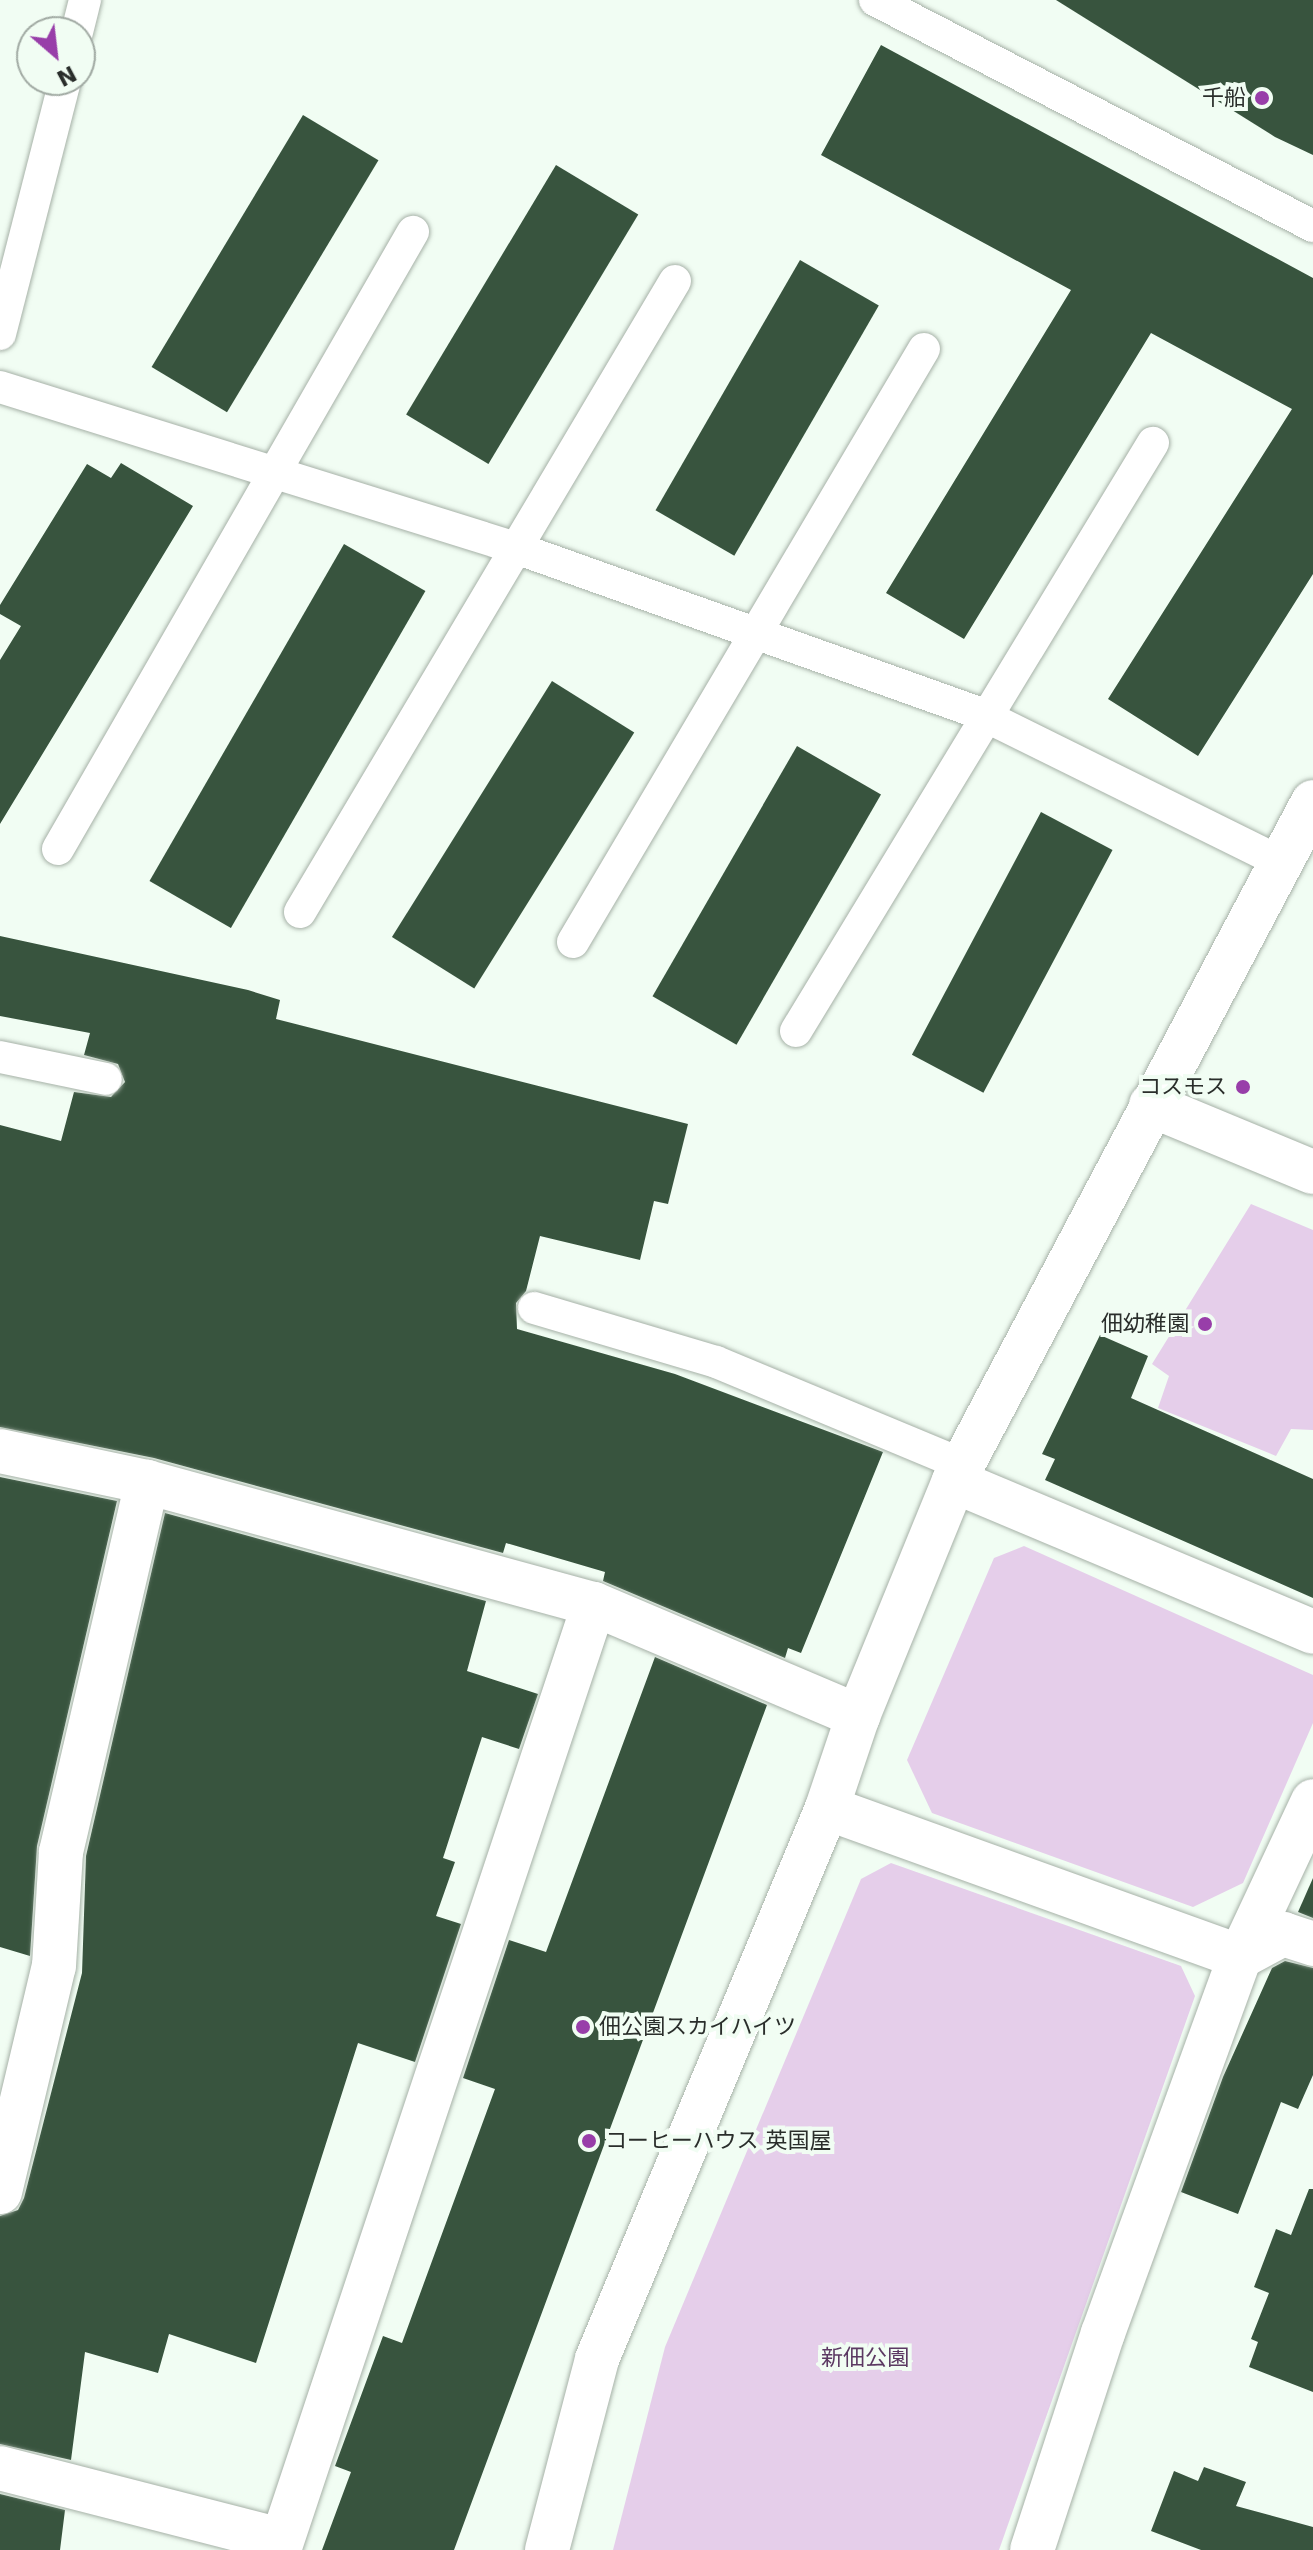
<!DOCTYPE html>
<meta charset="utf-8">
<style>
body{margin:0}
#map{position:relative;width:1313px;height:2550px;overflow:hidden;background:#f1fdf3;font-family:"DejaVu Sans","Noto Sans JP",sans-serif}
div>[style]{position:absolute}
.green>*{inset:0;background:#e5ceea}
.building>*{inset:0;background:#38543e;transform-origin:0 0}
.roads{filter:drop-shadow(0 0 2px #a6b1a7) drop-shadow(0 0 2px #a6b1a7)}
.service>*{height:32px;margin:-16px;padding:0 16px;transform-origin:16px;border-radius:16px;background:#fff}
.minor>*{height:44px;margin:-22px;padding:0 22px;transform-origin:22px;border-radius:22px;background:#fff}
.dots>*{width:22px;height:22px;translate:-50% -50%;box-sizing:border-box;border:4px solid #f1fdf3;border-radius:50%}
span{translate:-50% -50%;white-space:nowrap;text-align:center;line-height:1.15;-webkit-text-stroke:8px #f1fdf3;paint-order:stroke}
.poi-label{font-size:22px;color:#2a2e2b}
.right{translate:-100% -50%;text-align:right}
.left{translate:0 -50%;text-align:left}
.park-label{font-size:22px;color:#5b3962}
.north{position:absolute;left:16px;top:16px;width:80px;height:80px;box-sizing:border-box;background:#f1fdf3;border:2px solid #a1aaa3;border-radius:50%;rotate:152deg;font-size:22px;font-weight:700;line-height:32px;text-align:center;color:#2a2e2b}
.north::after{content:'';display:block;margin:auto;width:28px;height:36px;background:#983ea9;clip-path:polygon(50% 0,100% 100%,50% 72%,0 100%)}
</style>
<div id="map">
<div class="green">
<i style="clip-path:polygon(1251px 1204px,1313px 1230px,1313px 1430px,1291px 1429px,1276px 1456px,1158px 1408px,1169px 1376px,1152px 1364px)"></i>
<i style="clip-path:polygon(1024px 1546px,1313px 1675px,1313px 1723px,1243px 1883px,1193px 1907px,932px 1813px,907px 1760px,994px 1558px)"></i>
<i style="clip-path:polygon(891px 1863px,1181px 1966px,1195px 1996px,999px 2550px,613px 2550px,665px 2347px,861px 1879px)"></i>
</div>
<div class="building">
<i style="clip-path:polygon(1056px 0,1313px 0,1313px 155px,1275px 137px)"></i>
<i style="clip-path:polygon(881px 45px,1313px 278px,1313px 574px,1198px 756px,1108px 699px,1292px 409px,1151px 333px,964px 639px,886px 593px,1071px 290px,821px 155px)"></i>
<i style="left:303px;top:115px;width:88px;height:294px;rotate:31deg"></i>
<i style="left:556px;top:165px;width:96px;height:291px;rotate:31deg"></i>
<i style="left:800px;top:260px;width:91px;height:289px;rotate:30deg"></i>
<i style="clip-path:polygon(121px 463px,193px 506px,0 824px,0 660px,21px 626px,0 614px,0 605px,87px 464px,111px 478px)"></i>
<i style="left:344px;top:544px;width:94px;height:389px;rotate:30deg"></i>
<i style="left:552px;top:681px;width:97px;height:302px;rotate:32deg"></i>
<i style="left:797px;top:746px;width:97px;height:289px;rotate:30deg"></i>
<i style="left:1041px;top:812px;width:81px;height:275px;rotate:28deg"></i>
<i style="clip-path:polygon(0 936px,248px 990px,280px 1000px,276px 1019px,688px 1124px,668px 1204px,654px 1201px,640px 1260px,540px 1236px,526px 1291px,516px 1303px,517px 1329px,675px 1374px,883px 1452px,801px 1653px,788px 1648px,785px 1658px,603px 1581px,605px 1572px,506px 1543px,503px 1553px,154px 1458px,0 1427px,0 1125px,61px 1141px,74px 1092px,111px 1097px,125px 1082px,118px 1064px,84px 1055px,90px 1033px,0 1016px)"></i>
<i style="clip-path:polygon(1100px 1335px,1148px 1356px,1131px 1398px,1313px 1479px,1313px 1598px,1045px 1480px,1055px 1459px,1042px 1454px)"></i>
<i style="clip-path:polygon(0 1477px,117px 1501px,37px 1846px,30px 1956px,0 1947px)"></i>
<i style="clip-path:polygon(165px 1513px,486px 1601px,467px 1671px,538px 1694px,519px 1749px,482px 1737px,443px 1858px,455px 1862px,436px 1916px,461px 1924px,415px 2062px,358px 2043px,256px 2363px,169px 2334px,158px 2373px,85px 2352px,71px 2460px,0 2444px,0 2216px,18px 2210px,24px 2198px,82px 1973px,86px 1856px)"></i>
<i style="clip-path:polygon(655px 1657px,767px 1705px,454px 2550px,322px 2550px,351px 2472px,335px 2466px,383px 2336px,402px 2343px,495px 2089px,463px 2078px,509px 1940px,546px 1952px)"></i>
<i style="clip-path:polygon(1313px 1878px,1313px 1918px,1298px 1912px)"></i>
<i style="clip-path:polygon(1285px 1961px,1313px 1968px,1313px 2075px,1298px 2109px,1281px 2102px,1238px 2214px,1181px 2192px,1223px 2077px,1272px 1968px)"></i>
<i style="clip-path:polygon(1309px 2189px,1313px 2189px,1313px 2392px,1249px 2367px,1258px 2342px,1251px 2339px,1269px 2293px,1254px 2287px,1276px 2229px,1291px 2235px)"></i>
<i style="clip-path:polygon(1204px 2467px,1246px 2482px,1236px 2506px,1313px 2527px,1313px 2550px,1201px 2550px,1151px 2531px,1174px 2471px,1198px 2481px)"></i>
<i style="clip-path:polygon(0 2494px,65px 2510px,60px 2550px,0 2550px)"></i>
</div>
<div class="roads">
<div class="service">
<i style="left:875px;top:0;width:493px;rotate:27.3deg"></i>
<i style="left:77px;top:32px;width:33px;rotate:-76deg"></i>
<i style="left:0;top:334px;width:262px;rotate:-75.6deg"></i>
<i style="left:0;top:387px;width:541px;rotate:17.33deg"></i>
<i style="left:516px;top:548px;width:492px;rotate:19.6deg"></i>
<i style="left:979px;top:713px;width:335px;rotate:26.3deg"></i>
<i style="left:58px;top:849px;width:712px;rotate:-60.09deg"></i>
<i style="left:300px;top:912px;width:734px;rotate:-59.28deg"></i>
<i style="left:573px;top:942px;width:689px;rotate:-59.38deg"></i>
<i style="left:796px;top:1031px;width:688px;rotate:-58.74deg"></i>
<i style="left:0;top:1057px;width:108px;rotate:11.7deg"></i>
<i style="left:534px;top:1308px;width:190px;rotate:16.5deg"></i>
<i style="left:716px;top:1362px;width:268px;rotate:22.6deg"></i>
</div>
<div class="minor">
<i style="left:1151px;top:1105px;width:175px;rotate:22.5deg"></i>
<i style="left:0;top:1451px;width:150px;rotate:11.9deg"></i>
<i style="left:147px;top:1482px;width:463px;rotate:15.3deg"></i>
<i style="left:594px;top:1604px;width:287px;rotate:23deg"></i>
<i style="left:954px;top:1481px;width:389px;rotate:22.8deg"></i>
<i style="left:827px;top:1808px;width:439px;rotate:19.8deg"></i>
<i style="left:1240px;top:1957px;width:49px;rotate:-28.1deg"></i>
<i style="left:1283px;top:1934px;width:32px;rotate:18deg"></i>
<i style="left:0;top:2192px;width:232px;rotate:-76.6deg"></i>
<i style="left:54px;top:1966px;width:114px;rotate:-86.5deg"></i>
<i style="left:61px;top:1852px;width:380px;rotate:-76.9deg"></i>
<i style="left:0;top:2468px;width:290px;rotate:14.4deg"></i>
<i style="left:279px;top:2550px;width:997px;rotate:-71.58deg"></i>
<i style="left:547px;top:2550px;width:197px;rotate:-75.3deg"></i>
<i style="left:597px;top:2359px;width:597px;rotate:-67.34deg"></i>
<i style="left:827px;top:1808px;width:97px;rotate:-71.4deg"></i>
<i style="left:858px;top:1716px;width:254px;rotate:-67.8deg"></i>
<i style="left:954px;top:1481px;width:768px;rotate:-62.13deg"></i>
<i style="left:1032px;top:2550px;width:228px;rotate:-71.9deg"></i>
<i style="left:1103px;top:2333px;width:400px;rotate:-70deg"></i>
<i style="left:1240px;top:1957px;width:172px;rotate:-64.9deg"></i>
</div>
</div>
<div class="dots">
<i style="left:1262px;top:98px;background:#983ea9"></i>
<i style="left:1243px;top:1087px;background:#983ea9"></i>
<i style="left:1205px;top:1324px;background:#983ea9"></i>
<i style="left:583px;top:2027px;background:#983ea9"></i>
<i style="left:589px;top:2141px;background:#983ea9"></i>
</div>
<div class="poi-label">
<span class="right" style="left:1246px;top:98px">千船</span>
<span class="right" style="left:1227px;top:1087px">コスモス</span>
<span class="right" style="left:1189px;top:1324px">佃幼稚園</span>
<span class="left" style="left:599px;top:2027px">佃公園スカイハイツ</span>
<span class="left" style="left:605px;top:2141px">コーヒーハウス 英国屋</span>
</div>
<div class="park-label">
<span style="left:865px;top:2358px">新佃公園</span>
</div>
<div class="north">N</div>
</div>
